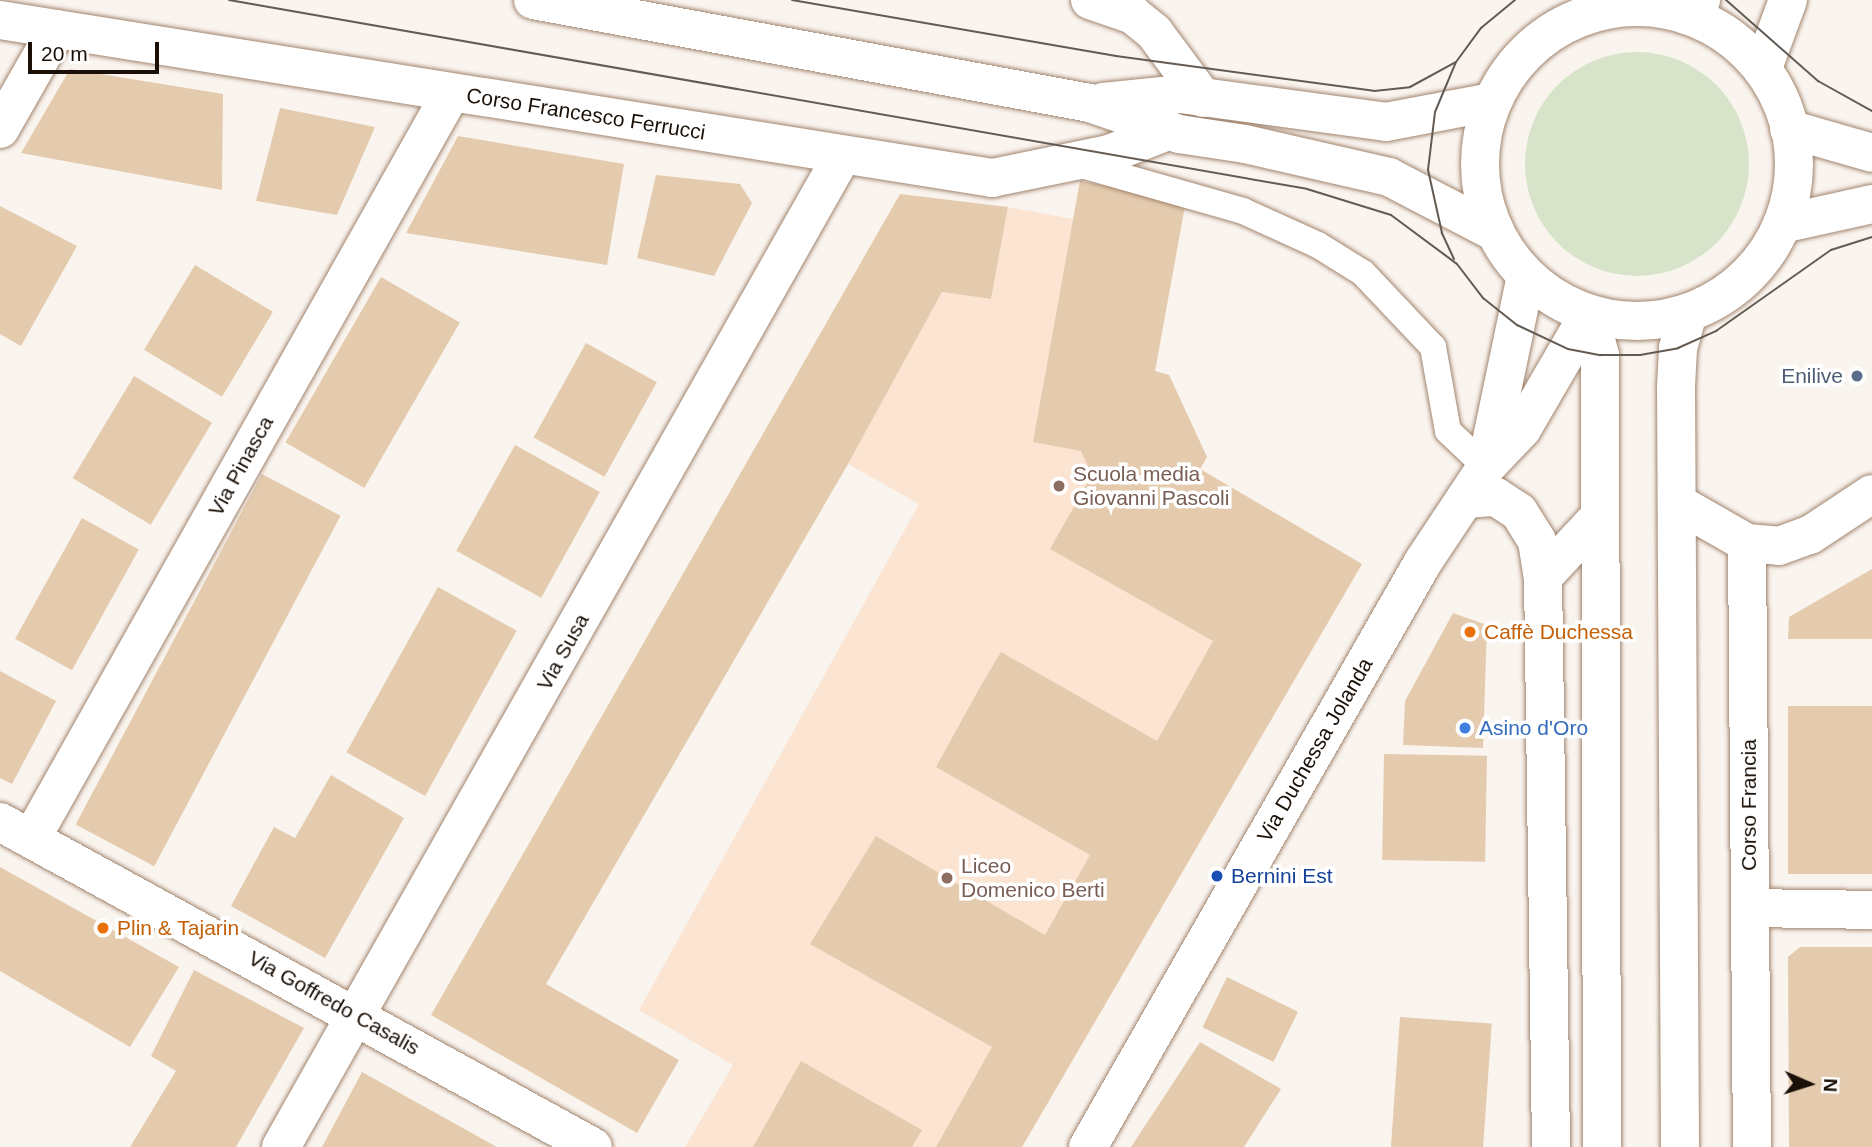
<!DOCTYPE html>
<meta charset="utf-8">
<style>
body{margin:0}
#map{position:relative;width:1872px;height:1147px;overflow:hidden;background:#faf4ef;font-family:Arial,sans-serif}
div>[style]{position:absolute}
.built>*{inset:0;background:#fbe4d2}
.green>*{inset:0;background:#d7e4ca}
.round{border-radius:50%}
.building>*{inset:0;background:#e4cbae;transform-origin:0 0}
.roads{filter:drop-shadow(0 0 2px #a1856e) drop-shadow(0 0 2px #a1856e)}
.lane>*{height:26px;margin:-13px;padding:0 13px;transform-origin:13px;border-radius:13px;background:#fff}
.street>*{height:38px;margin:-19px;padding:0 19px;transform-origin:19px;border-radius:19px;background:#fff}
.secondary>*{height:38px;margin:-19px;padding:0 19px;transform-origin:19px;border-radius:19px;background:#fff}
.primary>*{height:38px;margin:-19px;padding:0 19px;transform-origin:19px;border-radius:19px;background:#fff}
.primary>.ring{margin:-19px;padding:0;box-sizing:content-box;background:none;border:38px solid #fff;border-radius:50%}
.tram>*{height:2px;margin:-1px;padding:0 1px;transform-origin:1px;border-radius:1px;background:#635b53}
.dots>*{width:19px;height:19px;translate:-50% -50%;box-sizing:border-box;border:4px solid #fff;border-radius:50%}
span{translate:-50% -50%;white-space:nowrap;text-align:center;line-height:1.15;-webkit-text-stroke:7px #fff;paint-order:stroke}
.street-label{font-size:21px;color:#1a1007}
.service-label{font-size:21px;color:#4e5e75}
.right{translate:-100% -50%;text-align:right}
.education-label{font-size:21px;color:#785e54}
.left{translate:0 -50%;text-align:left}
.food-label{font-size:21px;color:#c56008}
.shop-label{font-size:21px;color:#366cbe}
.transit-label{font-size:21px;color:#164399}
.north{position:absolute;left:1774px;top:1049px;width:70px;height:70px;-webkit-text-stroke:5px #fff;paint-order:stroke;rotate:93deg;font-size:19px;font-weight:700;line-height:28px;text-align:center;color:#1a1007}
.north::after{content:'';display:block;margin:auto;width:24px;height:32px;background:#1a1007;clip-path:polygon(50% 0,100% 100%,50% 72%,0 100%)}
.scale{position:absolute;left:28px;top:42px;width:131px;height:32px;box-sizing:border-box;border:4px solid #1a1007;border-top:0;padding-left:9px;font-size:21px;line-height:24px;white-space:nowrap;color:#1a1007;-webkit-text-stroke:5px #fff;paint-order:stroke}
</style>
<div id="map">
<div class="built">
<i style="clip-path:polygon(1080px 181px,1186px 201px,1155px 371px,1169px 375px,1207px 457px,1200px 469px,1362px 564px,1022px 1147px,685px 1147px,733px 1065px,639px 1010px,919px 504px,848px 464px,942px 292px,991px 299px,1008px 207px,1073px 219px)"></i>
</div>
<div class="green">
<i class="round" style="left:1525px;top:52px;width:224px;height:224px"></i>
</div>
<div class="building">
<i style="clip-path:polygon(70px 69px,223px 94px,222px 190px,21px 153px)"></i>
<i style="clip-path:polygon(280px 108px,375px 127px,337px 215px,256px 201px)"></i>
<i style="clip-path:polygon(458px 136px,624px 164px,607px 265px,406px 233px)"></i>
<i style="clip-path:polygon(656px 175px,740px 184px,752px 203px,714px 276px,637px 258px)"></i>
<i style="clip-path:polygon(1080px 181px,1186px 200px,1155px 371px,1169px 375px,1207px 457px,1200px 469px,1362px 564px,1022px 1147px,936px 1147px,992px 1047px,810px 944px,876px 836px,1045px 935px,1090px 855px,936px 767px,979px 689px,1001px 652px,1157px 741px,1213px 641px,1050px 549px,1092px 475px,1081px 451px,1033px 442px)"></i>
<i style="clip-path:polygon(900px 194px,1008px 207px,991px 299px,942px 292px,848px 464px,546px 984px,679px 1060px,637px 1133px,431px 1015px)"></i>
<i style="clip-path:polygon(0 206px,77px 246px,21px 346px,0 334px)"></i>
<i style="left:195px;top:265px;width:91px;height:99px;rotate:31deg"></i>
<i style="left:381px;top:277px;width:91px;height:191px;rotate:30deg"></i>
<i style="left:586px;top:343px;width:81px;height:108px;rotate:29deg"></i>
<i style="left:134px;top:376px;width:91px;height:119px;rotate:31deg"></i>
<i style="left:515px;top:445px;width:97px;height:121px;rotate:29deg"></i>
<i style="left:262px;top:474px;width:89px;height:397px;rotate:28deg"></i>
<i style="left:82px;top:518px;width:65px;height:138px;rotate:29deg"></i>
<i style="clip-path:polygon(1872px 569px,1872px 639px,1788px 639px,1789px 617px)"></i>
<i style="left:438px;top:587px;width:90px;height:189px;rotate:29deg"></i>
<i style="clip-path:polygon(1453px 613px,1487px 625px,1483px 748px,1403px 745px,1405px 701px)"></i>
<i style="clip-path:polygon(0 671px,56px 701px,12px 784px,0 778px)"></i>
<i style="left:1788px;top:706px;width:84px;height:168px"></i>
<i style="left:1384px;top:754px;width:103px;height:106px;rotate:1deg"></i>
<i style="clip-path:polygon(331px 775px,404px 818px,325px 958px,231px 906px,274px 827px,295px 838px)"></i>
<i style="clip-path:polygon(0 867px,179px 967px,130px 1047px,0 971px)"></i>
<i style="clip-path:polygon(1800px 947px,1872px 947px,1872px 1147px,1789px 1147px,1788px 957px)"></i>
<i style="clip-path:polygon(194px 970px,304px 1028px,236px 1147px,130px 1147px,176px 1071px,151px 1056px)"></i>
<i style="left:1227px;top:977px;width:79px;height:56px;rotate:26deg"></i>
<i style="left:1400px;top:1017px;width:92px;height:130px;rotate:4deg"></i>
<i style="clip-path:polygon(1200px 1042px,1281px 1089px,1244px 1147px,1131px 1147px)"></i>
<i style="clip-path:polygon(801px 1061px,922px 1130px,912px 1147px,753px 1147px)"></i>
<i style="clip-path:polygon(362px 1072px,497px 1147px,322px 1147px)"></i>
</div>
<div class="roads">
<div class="lane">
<i style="left:1078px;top:164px;width:172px;rotate:15.9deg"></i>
<i style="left:1243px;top:211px;width:82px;rotate:24.4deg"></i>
<i style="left:1318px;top:245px;width:53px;rotate:31.9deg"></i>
<i style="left:1363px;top:273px;width:102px;rotate:46.6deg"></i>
<i style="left:1433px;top:347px;width:85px;rotate:79.9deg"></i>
<i style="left:1448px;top:431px;width:52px;rotate:43.5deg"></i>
</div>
<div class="street">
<i style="left:1090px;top:0;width:46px;rotate:19.2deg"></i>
<i style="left:1133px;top:15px;width:27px;rotate:39deg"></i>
<i style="left:1154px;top:32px;width:82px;rotate:53.4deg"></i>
<i style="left:1687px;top:14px;width:20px;rotate:-45deg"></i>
<i style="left:0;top:20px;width:1005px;rotate:9.05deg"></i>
<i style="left:992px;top:178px;width:119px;rotate:-11.6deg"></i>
<i style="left:1109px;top:154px;width:63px;rotate:-21.3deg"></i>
<i style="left:1763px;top:68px;width:72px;rotate:-69.8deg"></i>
<i style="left:0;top:129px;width:115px;rotate:-60.3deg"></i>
<i style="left:1677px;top:503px;width:81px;rotate:29.7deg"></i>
<i style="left:1747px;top:543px;width:32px;rotate:5deg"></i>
<i style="left:1779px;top:546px;width:33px;rotate:-20deg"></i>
<i style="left:1810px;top:535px;width:74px;rotate:-33.5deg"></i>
<i style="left:1747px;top:543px;width:604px;rotate:89.53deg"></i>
<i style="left:0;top:822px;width:676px;rotate:28.73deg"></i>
<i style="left:31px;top:839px;width:856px;rotate:-60.62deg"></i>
<i style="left:1750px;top:908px;width:122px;rotate:0.9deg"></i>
<i style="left:281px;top:1147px;width:1139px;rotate:-60.49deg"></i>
<i style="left:1551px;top:1147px;width:570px;rotate:-90.8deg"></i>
<i style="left:1543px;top:577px;width:82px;rotate:-47deg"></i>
</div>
<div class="secondary">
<i style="left:533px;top:0;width:566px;rotate:10.48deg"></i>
<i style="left:1090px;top:103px;width:94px;rotate:19.2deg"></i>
<i style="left:1179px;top:134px;width:67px;rotate:8.6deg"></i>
<i style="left:1245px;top:144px;width:148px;rotate:12.9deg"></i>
<i style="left:1389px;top:177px;width:119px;rotate:27.4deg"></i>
<i style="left:1103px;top:102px;width:77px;rotate:-5.9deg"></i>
<i style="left:1180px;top:94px;width:208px;rotate:7.7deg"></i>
<i style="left:1386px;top:122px;width:108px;rotate:-10.7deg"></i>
<i style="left:1789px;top:129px;width:86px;rotate:16.1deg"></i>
<i style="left:1782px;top:224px;width:92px;rotate:-12.5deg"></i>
<i style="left:1486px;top:467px;width:195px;rotate:-78.2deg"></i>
<i style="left:1465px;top:499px;width:31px;rotate:-4deg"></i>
<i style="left:1496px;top:497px;width:27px;rotate:33deg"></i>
<i style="left:1519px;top:512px;width:34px;rotate:58deg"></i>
<i style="left:1537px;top:541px;width:36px;rotate:81deg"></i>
<i style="left:1088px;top:1147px;width:674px;rotate:-60.2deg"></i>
<i style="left:1423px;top:562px;width:114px;rotate:-56.4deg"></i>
<i style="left:1486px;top:467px;width:52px;rotate:-46.5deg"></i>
<i style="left:1522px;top:429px;width:133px;rotate:-59.8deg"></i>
</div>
<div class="primary">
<i class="ring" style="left:1480px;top:7px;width:276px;height:276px"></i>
<i style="left:1589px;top:314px;width:42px;rotate:75deg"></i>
<i style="left:1600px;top:355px;width:792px;rotate:89.86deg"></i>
<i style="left:1680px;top:1147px;width:760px;rotate:-90.3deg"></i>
<i style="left:1676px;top:387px;width:39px;rotate:-87deg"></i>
<i style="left:1678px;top:348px;width:36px;rotate:-74deg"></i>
</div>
</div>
<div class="tram">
<i style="left:229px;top:0;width:1094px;rotate:9.94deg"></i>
<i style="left:1307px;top:189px;width:88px;rotate:17.2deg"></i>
<i style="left:1391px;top:215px;width:82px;rotate:36.6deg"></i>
<i style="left:1457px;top:264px;width:43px;rotate:52.6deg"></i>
<i style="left:1483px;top:298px;width:43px;rotate:38.5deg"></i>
<i style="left:1517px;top:325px;width:56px;rotate:25.2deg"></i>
<i style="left:1568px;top:349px;width:33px;rotate:11deg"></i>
<i style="left:1600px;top:355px;width:40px"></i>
<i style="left:1640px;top:355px;width:39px;rotate:-10deg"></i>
<i style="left:1678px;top:348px;width:42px;rotate:-24.1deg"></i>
<i style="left:1716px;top:331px;width:141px;rotate:-35.2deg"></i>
<i style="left:1831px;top:250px;width:43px;rotate:-17.6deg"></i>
<i style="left:792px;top:0;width:329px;rotate:9.8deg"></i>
<i style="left:1116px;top:56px;width:260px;rotate:7.7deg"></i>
<i style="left:1374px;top:91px;width:36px;rotate:-6deg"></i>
<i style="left:1410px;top:87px;width:52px;rotate:-28.5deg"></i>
<i style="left:1456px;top:62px;width:42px;rotate:-53.7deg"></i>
<i style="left:1481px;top:28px;width:44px;rotate:-39.5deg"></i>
<i style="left:1726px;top:0;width:123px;rotate:41.4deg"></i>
<i style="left:1818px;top:81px;width:62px;rotate:29.1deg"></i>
<i style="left:1454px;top:259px;width:29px;rotate:-115deg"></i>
<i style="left:1442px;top:233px;width:65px;rotate:-102.5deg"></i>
<i style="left:1428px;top:170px;width:58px;rotate:-83.1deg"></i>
<i style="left:1435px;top:112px;width:54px;rotate:-67.2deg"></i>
</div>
<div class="dots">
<i style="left:1857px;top:376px;background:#5c6f8a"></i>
<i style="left:1059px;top:486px;background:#8d6e63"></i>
<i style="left:1470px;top:632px;background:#e8710a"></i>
<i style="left:1465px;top:728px;background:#3f7fe0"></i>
<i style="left:1217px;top:876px;background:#1a4fb4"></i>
<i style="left:947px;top:878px;background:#8d6e63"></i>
<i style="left:103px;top:928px;background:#e8710a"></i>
</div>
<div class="street-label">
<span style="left:586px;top:114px;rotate:9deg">Corso Francesco Ferrucci</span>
<span style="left:241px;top:466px;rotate:-61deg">Via Pinasca</span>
<span style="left:563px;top:652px;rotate:-61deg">Via Susa</span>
<span style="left:1315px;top:750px;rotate:-60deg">Via Duchessa Jolanda</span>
<span style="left:1749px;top:805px;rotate:-90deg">Corso Francia</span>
<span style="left:334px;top:1003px;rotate:29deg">Via Goffredo Casalis</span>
</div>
<div class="service-label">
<span class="right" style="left:1843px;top:376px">Enilive</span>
</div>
<div class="education-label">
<span class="left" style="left:1073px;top:486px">Scuola media<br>Giovanni Pascoli</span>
<span class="left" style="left:961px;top:878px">Liceo<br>Domenico Berti</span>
</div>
<div class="food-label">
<span class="left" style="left:1484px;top:632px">Caffè Duchessa</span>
<span class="left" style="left:117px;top:928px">Plin &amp; Tajarin</span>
</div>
<div class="shop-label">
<span class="left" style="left:1479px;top:728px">Asino d'Oro</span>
</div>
<div class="transit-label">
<span class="left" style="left:1231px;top:876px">Bernini Est</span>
</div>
<div class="north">N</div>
<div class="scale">20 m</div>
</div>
